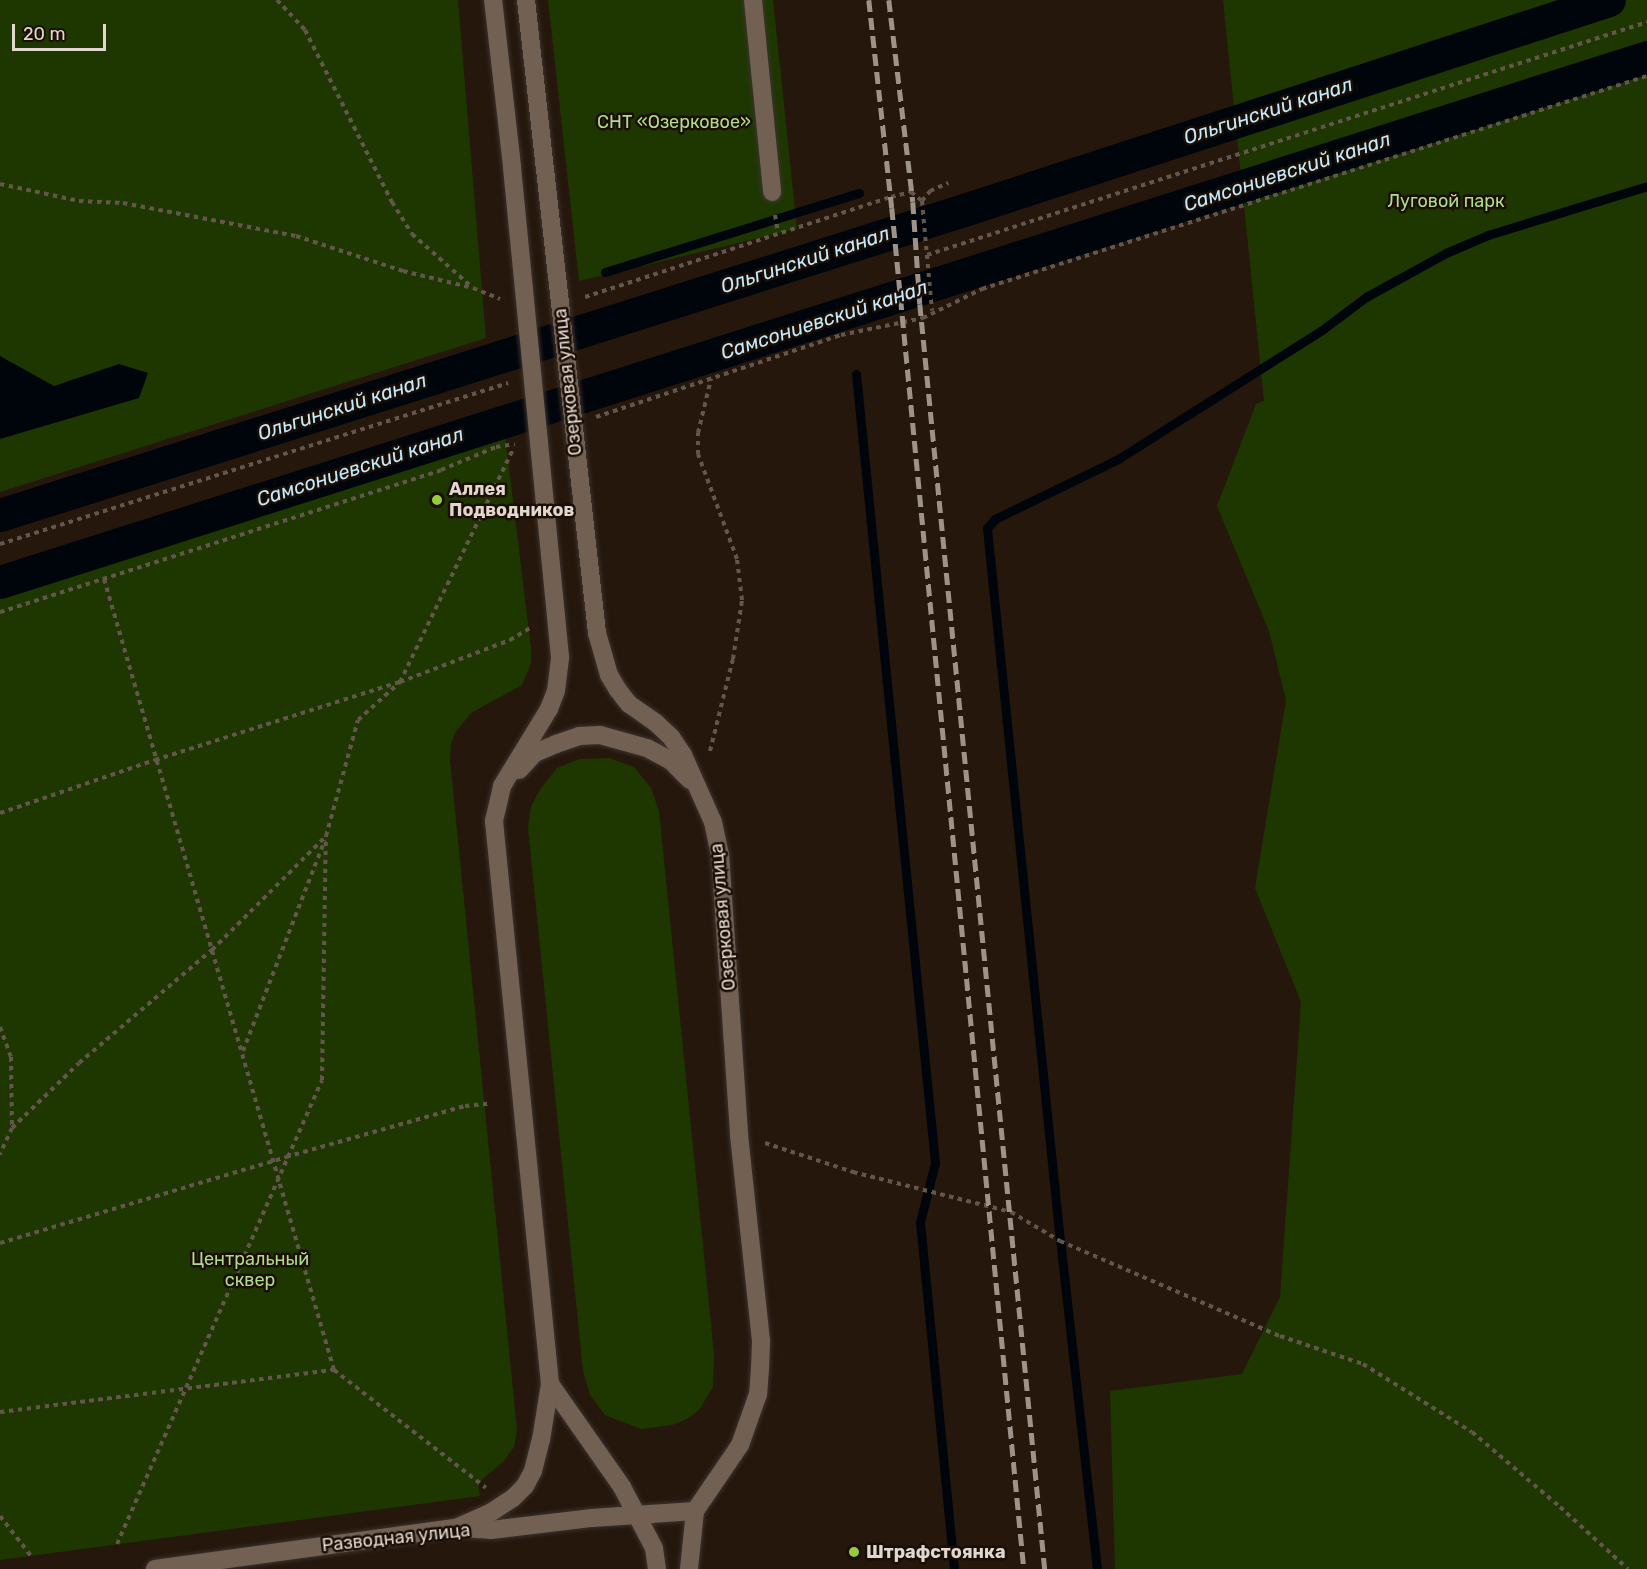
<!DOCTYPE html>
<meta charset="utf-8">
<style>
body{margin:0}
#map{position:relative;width:1647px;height:1569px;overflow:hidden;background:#25170c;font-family:Rubik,sans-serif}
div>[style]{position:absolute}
.green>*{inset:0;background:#1e3701}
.water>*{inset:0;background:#00050c}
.stream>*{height:9px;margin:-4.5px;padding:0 4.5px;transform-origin:4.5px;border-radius:4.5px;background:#00050c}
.canal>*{height:33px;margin:-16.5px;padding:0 16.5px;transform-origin:16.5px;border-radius:16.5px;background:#00050c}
.path>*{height:4px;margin-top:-2px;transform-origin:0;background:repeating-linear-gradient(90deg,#63564c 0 4.5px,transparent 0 9px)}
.roads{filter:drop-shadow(0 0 2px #3c322e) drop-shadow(0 0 2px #3c322e)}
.minor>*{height:18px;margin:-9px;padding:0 9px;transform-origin:9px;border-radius:9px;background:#726153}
.rail>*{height:4.5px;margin-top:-2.25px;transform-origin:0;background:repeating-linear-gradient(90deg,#9e938a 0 12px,transparent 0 18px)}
.dots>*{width:16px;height:16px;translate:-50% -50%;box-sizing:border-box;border:3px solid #1b0e04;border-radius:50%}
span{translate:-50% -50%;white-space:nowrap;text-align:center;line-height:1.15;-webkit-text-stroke:5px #1b0e04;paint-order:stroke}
.park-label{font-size:18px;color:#afdd8a}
.street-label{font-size:18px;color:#e1d7cf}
.poi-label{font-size:18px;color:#e1d7cf;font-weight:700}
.left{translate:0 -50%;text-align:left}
.water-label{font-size:20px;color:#c3eafd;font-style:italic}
.scale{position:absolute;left:12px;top:24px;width:94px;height:27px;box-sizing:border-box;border:3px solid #e1d7cf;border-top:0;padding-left:8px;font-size:18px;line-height:21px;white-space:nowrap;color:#e1d7cf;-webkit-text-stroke:4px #1b0e04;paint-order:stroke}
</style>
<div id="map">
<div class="green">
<i style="clip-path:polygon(0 0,458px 0,486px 338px,0 492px)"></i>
<i style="clip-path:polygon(548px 0,773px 0,797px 229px,579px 281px)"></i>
<i style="clip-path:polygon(1223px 0,1647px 0,1647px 1569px,1115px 1569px,1110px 1391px,1242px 1374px,1280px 1297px,1301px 1002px,1255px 888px,1286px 700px,1269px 631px,1217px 506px,1256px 404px,1264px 401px)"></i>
<i style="clip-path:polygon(504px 427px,531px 648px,531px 663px,522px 685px,471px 713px,455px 733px,451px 744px,450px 760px,517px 1430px,514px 1447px,504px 1461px,478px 1483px,480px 1496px,0 1560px,0 590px)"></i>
<i style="clip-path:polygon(609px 758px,634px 767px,651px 788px,659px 811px,714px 1354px,713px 1387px,699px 1410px,687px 1419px,672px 1425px,641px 1429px,605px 1415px,590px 1395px,583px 1371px,528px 828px,531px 806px,541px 788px,557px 768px,579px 759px)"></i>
</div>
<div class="water">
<i style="clip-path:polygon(0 356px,54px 386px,119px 364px,148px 373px,139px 398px,0 439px)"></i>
</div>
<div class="stream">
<i style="left:605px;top:272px;width:266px;rotate:-17.3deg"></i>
<i style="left:856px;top:374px;width:793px;rotate:84.28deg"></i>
<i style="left:935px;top:1163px;width:61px;rotate:104.3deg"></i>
<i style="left:920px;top:1222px;width:349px;rotate:84.4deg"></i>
<i style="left:1097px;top:1569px;width:330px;rotate:-96.4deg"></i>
<i style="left:1060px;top:1241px;width:717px;rotate:-95.85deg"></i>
<i style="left:987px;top:528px;width:12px;rotate:-48deg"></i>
<i style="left:995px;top:519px;width:137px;rotate:-26deg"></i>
<i style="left:1118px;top:459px;width:241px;rotate:-32.3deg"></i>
<i style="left:1322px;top:330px;width:55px;rotate:-36.9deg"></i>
<i style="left:1366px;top:297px;width:91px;rotate:-28.8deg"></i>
<i style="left:1446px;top:253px;width:46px;rotate:-23.2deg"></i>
<i style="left:1488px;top:235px;width:166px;rotate:-17.1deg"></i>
</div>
<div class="canal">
<i style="left:0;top:515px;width:1014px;rotate:-17.56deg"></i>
<i style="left:967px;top:209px;width:675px;rotate:-18.03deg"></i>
<i style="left:0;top:582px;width:1729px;rotate:-17.68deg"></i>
</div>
<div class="path">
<i style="left:277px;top:0;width:41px;rotate:47deg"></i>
<i style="left:305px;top:30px;width:193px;rotate:63.2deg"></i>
<i style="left:392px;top:202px;width:38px;rotate:58deg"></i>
<i style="left:412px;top:234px;width:81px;rotate:41.5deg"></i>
<i style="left:473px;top:288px;width:29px;rotate:22deg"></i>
<i style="left:0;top:184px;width:81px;rotate:12.1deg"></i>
<i style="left:79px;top:201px;width:44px;rotate:2.6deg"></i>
<i style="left:123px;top:203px;width:176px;rotate:10.8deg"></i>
<i style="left:296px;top:236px;width:113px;rotate:18.1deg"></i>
<i style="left:403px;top:271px;width:72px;rotate:13.7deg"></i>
<i style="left:922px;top:201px;width:110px;rotate:84.8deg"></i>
<i style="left:775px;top:215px;width:17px;rotate:80deg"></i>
<i style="left:927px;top:255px;width:757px;rotate:-17.93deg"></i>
<i style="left:585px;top:297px;width:322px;rotate:-18.1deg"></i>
<i style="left:891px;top:197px;width:21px;rotate:-14deg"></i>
<i style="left:911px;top:192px;width:14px;rotate:39deg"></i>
<i style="left:922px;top:201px;width:13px;rotate:-51deg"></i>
<i style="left:930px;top:191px;width:20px;rotate:-24deg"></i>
<i style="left:596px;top:417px;width:258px;rotate:-18.5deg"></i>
<i style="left:841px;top:335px;width:84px;rotate:-11.7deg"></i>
<i style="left:923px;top:318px;width:66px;rotate:-26.2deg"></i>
<i style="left:982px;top:289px;width:698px;rotate:-17.76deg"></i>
<i style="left:0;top:544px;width:533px;rotate:-17.58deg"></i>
<i style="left:104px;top:579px;width:824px;rotate:73.79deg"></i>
<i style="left:334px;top:1370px;width:192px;rotate:37.8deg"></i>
<i style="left:0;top:612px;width:463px;rotate:-17.8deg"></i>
<i style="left:441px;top:470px;width:60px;rotate:-22.7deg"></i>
<i style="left:496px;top:447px;width:19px;rotate:-9deg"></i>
<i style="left:710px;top:751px;width:95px;rotate:-76deg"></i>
<i style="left:733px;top:659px;width:60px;rotate:-81.3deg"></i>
<i style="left:742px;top:600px;width:41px;rotate:-97deg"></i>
<i style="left:737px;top:559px;width:112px;rotate:-110.4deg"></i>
<i style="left:698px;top:454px;width:21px;rotate:-90deg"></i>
<i style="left:698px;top:433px;width:56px;rotate:-76.5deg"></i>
<i style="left:0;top:813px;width:164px;rotate:-18.9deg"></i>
<i style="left:155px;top:760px;width:257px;rotate:-17.7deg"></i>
<i style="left:400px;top:682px;width:118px;rotate:-20.9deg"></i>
<i style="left:510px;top:640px;width:27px;rotate:-31deg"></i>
<i style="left:0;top:1027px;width:32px;rotate:70deg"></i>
<i style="left:11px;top:1057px;width:71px;rotate:89.2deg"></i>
<i style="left:12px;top:1128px;width:29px;rotate:115deg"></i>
<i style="left:243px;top:1051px;width:226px;rotate:-68.8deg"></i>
<i style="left:12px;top:1128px;width:93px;rotate:-44.1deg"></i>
<i style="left:79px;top:1063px;width:175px;rotate:-40.4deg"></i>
<i style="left:212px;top:950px;width:160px;rotate:-45deg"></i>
<i style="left:765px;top:1143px;width:93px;rotate:18.2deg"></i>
<i style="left:853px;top:1172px;width:163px;rotate:14.2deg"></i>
<i style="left:1011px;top:1212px;width:57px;rotate:30.6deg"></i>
<i style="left:1060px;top:1241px;width:240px;rotate:23.4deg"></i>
<i style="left:1280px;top:1336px;width:88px;rotate:18.6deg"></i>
<i style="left:1363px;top:1364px;width:128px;rotate:32deg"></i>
<i style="left:1472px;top:1432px;width:116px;rotate:40.4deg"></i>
<i style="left:1560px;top:1507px;width:92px;rotate:42.4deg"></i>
<i style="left:0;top:1243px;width:299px;rotate:-16.7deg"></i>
<i style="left:286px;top:1157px;width:186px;rotate:-15.9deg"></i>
<i style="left:465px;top:1106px;width:27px;rotate:-6deg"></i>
<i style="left:0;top:1412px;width:337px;rotate:-7.2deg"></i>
<i style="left:0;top:1516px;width:51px;rotate:52.2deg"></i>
<i style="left:117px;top:1544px;width:507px;rotate:-66.16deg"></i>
<i style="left:322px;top:1080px;width:244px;rotate:-89.1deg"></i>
<i style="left:326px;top:836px;width:120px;rotate:-74.6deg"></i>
<i style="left:358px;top:720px;width:57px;rotate:-42.1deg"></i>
<i style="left:400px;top:682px;width:259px;rotate:-64.1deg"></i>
</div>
<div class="roads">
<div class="minor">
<i style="left:526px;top:0;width:637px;rotate:83.6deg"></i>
<i style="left:597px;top:633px;width:44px;rotate:74.1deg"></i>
<i style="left:609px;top:675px;width:17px;rotate:59deg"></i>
<i style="left:618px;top:690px;width:18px;rotate:52deg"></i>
<i style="left:629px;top:704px;width:33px;rotate:35deg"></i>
<i style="left:656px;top:723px;width:21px;rotate:43deg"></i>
<i style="left:671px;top:737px;width:22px;rotate:56deg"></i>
<i style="left:683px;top:755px;width:73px;rotate:65.9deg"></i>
<i style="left:713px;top:822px;width:33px;rotate:78deg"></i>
<i style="left:720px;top:854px;width:282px;rotate:86.1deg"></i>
<i style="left:739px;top:1135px;width:207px;rotate:83.9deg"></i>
<i style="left:761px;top:1341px;width:27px;rotate:92deg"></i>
<i style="left:760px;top:1368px;width:26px;rotate:94deg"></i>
<i style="left:758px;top:1394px;width:54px;rotate:109.4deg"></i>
<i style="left:740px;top:1445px;width:80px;rotate:124.3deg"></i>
<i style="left:695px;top:1511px;width:58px;rotate:95.9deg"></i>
<i style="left:753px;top:0;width:193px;rotate:84.3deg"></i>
<i style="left:519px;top:770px;width:23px;rotate:-47deg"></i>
<i style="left:535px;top:753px;width:23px;rotate:-23deg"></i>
<i style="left:556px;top:744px;width:24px;rotate:-19deg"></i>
<i style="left:579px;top:736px;width:21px;rotate:-3deg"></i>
<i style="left:600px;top:735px;width:49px;rotate:15.5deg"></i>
<i style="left:647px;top:748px;width:26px;rotate:28deg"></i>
<i style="left:670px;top:760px;width:28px;rotate:45deg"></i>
<i style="left:550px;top:1384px;width:126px;rotate:55deg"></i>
<i style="left:622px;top:1487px;width:69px;rotate:62.3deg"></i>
<i style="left:654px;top:1548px;width:21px;rotate:82deg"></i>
<i style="left:456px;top:1528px;width:37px;rotate:-24deg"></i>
<i style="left:490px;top:1513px;width:27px;rotate:-33deg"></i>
<i style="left:513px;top:1498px;width:17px;rotate:-45deg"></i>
<i style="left:525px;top:1486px;width:17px;rotate:-62deg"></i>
<i style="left:533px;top:1471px;width:32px;rotate:-76deg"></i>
<i style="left:541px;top:1440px;width:57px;rotate:-80.9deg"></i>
<i style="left:550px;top:1384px;width:566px;rotate:-95.68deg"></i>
<i style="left:494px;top:821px;width:36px;rotate:-77deg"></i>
<i style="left:502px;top:786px;width:90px;rotate:-58.6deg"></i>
<i style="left:549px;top:709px;width:19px;rotate:-69deg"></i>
<i style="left:556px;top:691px;width:34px;rotate:-83deg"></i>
<i style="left:560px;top:657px;width:493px;rotate:-95.6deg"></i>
<i style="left:512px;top:166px;width:167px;rotate:-96.5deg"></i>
<i style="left:155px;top:1569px;width:304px;rotate:-7.8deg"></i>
<i style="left:456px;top:1528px;width:35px;rotate:3deg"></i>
<i style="left:491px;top:1530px;width:102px;rotate:-6.8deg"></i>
<i style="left:592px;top:1518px;width:103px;rotate:-3.9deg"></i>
</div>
</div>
<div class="rail">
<i style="left:869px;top:0;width:209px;rotate:83.7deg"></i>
<i style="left:892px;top:208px;width:1367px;rotate:84.46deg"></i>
<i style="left:889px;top:0;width:203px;rotate:83.2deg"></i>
<i style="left:913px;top:202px;width:102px;rotate:86.1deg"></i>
<i style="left:920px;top:304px;width:1271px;rotate:84.36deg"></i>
</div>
<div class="dots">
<i style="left:437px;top:500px;background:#96cc3a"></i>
<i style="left:854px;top:1552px;background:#96cc3a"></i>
</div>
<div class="park-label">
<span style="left:674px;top:122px">СНТ «Озерковое»</span>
<span style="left:1446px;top:201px">Луговой парк</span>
<span style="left:250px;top:1270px">Центральный<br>сквер</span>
</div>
<div class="street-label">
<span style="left:568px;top:382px;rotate:-96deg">Озерковая улица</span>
<span style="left:723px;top:917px;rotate:-95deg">Озерковая улица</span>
<span style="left:396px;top:1538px;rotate:-6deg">Разводная улица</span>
</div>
<div class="poi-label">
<span class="left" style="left:449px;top:500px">Аллея<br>Подводников</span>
<span class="left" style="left:866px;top:1552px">Штрафстоянка</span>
</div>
<div class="water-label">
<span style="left:1268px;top:111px;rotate:-18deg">Ольгинский канал</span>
<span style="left:1287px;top:172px;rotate:-18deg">Самсониевский канал</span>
<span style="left:805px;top:260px;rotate:-18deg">Ольгинский канал</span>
<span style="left:824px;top:320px;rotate:-18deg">Самсониевский канал</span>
<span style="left:342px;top:407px;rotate:-18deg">Ольгинский канал</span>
<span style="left:360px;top:467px;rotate:-18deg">Самсониевский канал</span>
</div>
<div class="scale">20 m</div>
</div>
